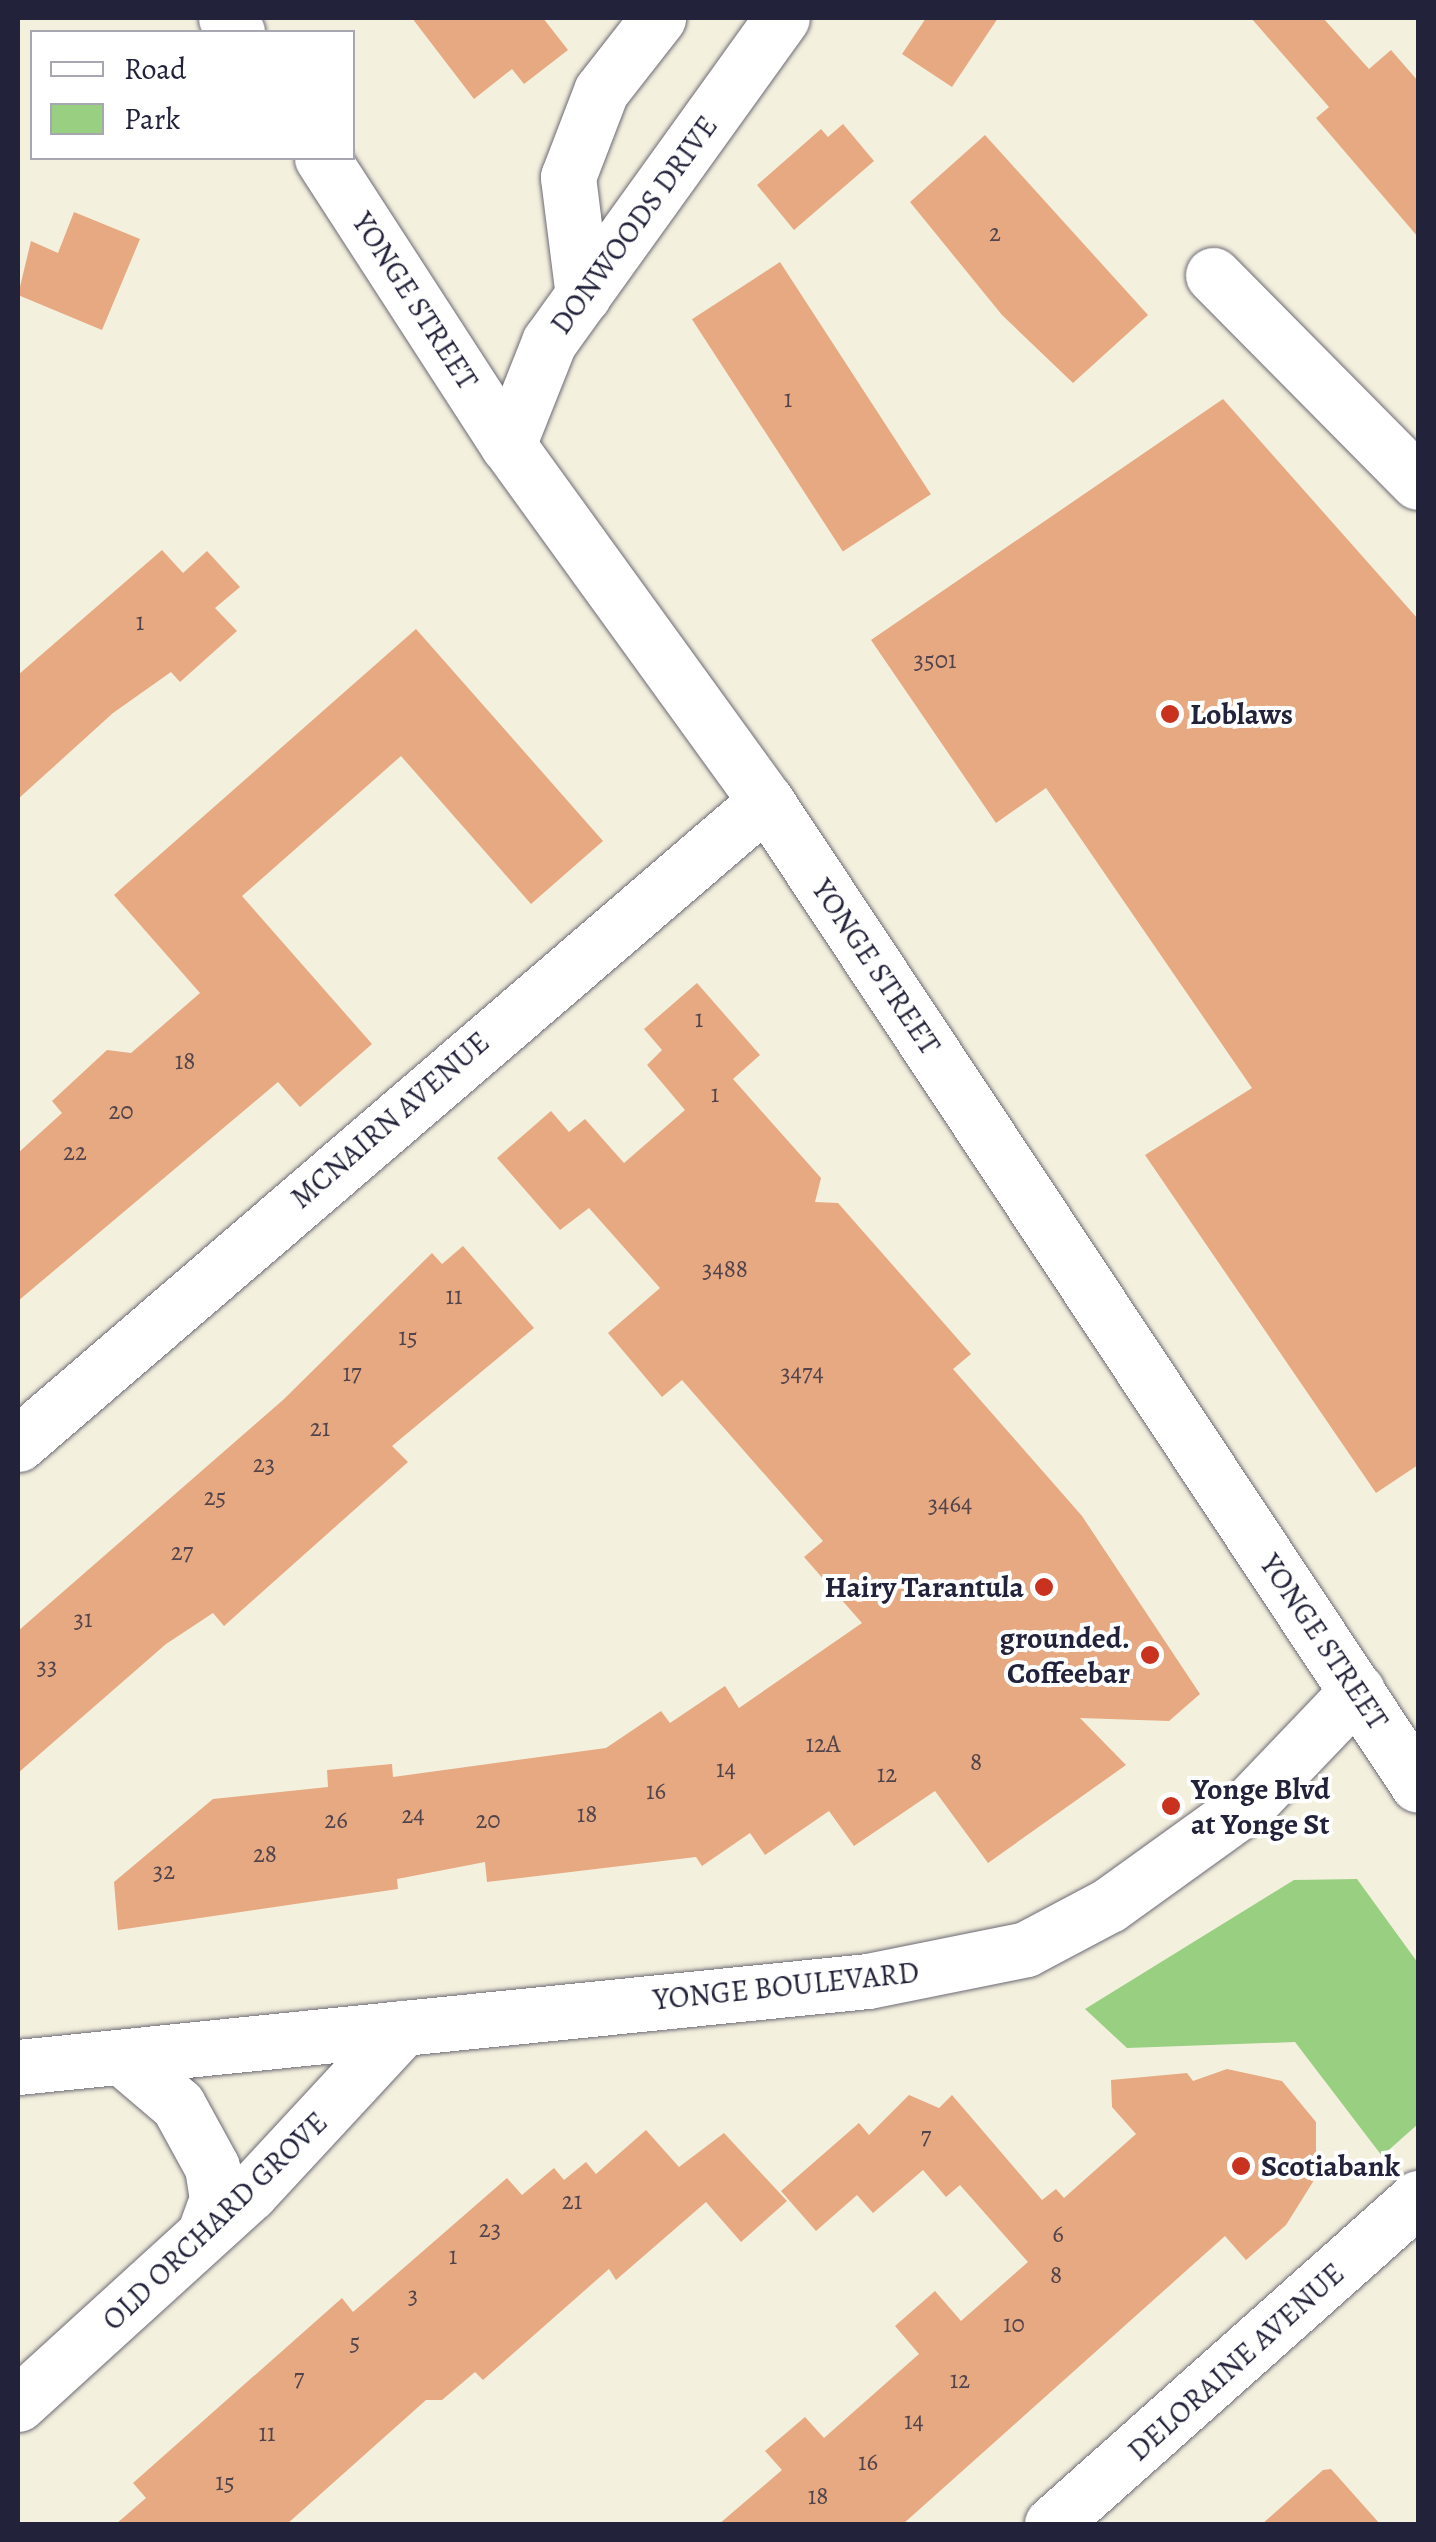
<!DOCTYPE html>
<style>
body{margin:0}
#map{position:relative;width:1436px;height:2542px;overflow:hidden;background:#f4f0de;font-family:Alegreya,serif}
div>[style]{position:absolute}
.green>*{inset:0;background:#99cf81}
.building>*{inset:0;background:#e6a981;transform-origin:0 0}
.roads{filter:drop-shadow(0 0 2px #6c6a74) drop-shadow(0 0 2px #6c6a74)}
.minor>*{height:55px;margin:-27.5px;padding:0 27.5px;transform-origin:27.5px;border-radius:27.5px;background:#fff}
.tertiary>*{height:55px;margin:-27.5px;padding:0 27.5px;transform-origin:27.5px;border-radius:27.5px;background:#fff}
.primary>*{height:55px;margin:-27.5px;padding:0 27.5px;transform-origin:27.5px;border-radius:27.5px;background:#fff}
.dots>*{width:28px;height:28px;translate:-50% -50%;box-sizing:border-box;border:5px solid #fff;border-radius:50%}
span{translate:-50% -50%;white-space:nowrap;text-align:center;line-height:1.15;-webkit-text-stroke:8px #fff;paint-order:stroke}
.number-label{font-size:25px;color:#53444c}
.number-label span{-webkit-text-stroke-width:0}
.street-label{font-size:30px;color:#22223b}
.poi-label{font-size:30px;color:#22223b;font-weight:700}
.left{translate:0 -50%;text-align:left}
.right{translate:-100% -50%;text-align:right}
.frame{position:absolute;inset:0;border:20px solid #22223b;pointer-events:none}
.legend{position:absolute;left:30px;top:30px;width:325px;height:130px;box-sizing:border-box;background:#fff;border:2px solid #a7a7b1;margin:0;padding:12px 18px;list-style:none;font-size:30px;color:#22223b}
.legend li{display:flex;align-items:center;gap:20px;height:50px}
.legend b{width:50px;border:2px solid #a7a7b1}
</style>
<div id="map">
<div class="green">
<i style="clip-path:polygon(1357px 1879px,1418px 1963px,1418px 2124px,1382px 2156px,1295px 2042px,1127px 2048px,1085px 2009px,1294px 1880px)"></i>
</div>
<div class="building">
<i style="clip-path:polygon(412px 18px,543px 18px,568px 50px,524px 84px,512px 69px,474px 99px)"></i>
<i style="clip-path:polygon(926px 18px,998px 18px,952px 87px,902px 54px)"></i>
<i style="clip-path:polygon(1251px 18px,1323px 18px,1369px 69px,1391px 50px,1418px 81px,1418px 237px,1316px 118px,1329px 107px)"></i>
<i style="clip-path:polygon(843px 124px,874px 161px,794px 230px,757px 185px,821px 129px,828px 137px)"></i>
<i style="clip-path:polygon(985px 135px,1148px 315px,1073px 383px,1002px 315px,910px 202px)"></i>
<i style="clip-path:polygon(74px 212px,140px 239px,102px 330px,18px 295px,31px 241px,58px 253px)"></i>
<i style="left:780px;top:262px;width:277px;height:105px;rotate:57deg"></i>
<i style="clip-path:polygon(1223px 399px,1418px 619px,1418px 1465px,1376px 1493px,1145px 1155px,1252px 1088px,1046px 788px,996px 823px,871px 640px)"></i>
<i style="clip-path:polygon(162px 550px,183px 573px,207px 551px,240px 587px,215px 608px,237px 631px,180px 682px,171px 672px,113px 713px,18px 799px,18px 675px)"></i>
<i style="clip-path:polygon(416px 629px,603px 841px,531px 904px,401px 756px,242px 896px,372px 1044px,300px 1107px,278px 1082px,18px 1301px,18px 1153px,62px 1113px,52px 1101px,107px 1050px,131px 1053px,200px 993px,114px 895px)"></i>
<i style="clip-path:polygon(697px 983px,760px 1055px,733px 1079px,821px 1178px,815px 1202px,838px 1203px,971px 1354px,953px 1369px,1082px 1516px,1200px 1694px,1169px 1721px,1080px 1718px,1126px 1765px,988px 1863px,935px 1791px,854px 1846px,829px 1811px,765px 1855px,750px 1833px,702px 1866px,696px 1857px,487px 1882px,485px 1862px,397px 1879px,398px 1889px,118px 1930px,114px 1882px,213px 1799px,328px 1787px,327px 1770px,392px 1764px,393px 1777px,606px 1748px,661px 1711px,670px 1723px,725px 1686px,739px 1708px,862px 1623px,804px 1557px,823px 1541px,682px 1380px,662px 1397px,608px 1333px,660px 1288px,589px 1208px,560px 1230px,497px 1158px,551px 1111px,569px 1132px,585px 1119px,624px 1163px,685px 1110px,647px 1065px,662px 1050px,644px 1029px)"></i>
<i style="clip-path:polygon(463px 1246px,534px 1328px,392px 1446px,408px 1462px,224px 1626px,213px 1613px,166px 1644px,18px 1773px,18px 1631px,283px 1400px,432px 1253px,442px 1264px)"></i>
<i style="clip-path:polygon(1227px 2069px,1282px 2081px,1316px 2122px,1316px 2177px,1286px 2225px,1246px 2260px,1225px 2236px,903px 2524px,719px 2524px,782px 2470px,765px 2451px,805px 2417px,824px 2438px,919px 2354px,895px 2326px,935px 2291px,961px 2321px,1028px 2262px,960px 2185px,946px 2197px,923px 2170px,873px 2213px,857px 2195px,816px 2231px,781px 2191px,859px 2123px,869px 2135px,909px 2095px,939px 2108px,952px 2095px,1042px 2200px,1056px 2189px,1064px 2198px,1136px 2134px,1112px 2107px,1111px 2080px,1187px 2073px,1193px 2081px)"></i>
<i style="clip-path:polygon(646px 2130px,679px 2167px,724px 2133px,787px 2201px,741px 2242px,706px 2202px,616px 2280px,609px 2269px,483px 2380px,475px 2372px,442px 2400px,426px 2400px,287px 2524px,116px 2524px,146px 2498px,133px 2483px,342px 2298px,353px 2312px,507px 2178px,522px 2195px,554px 2168px,564px 2180px,586px 2162px,596px 2174px)"></i>
<i style="clip-path:polygon(1331px 2469px,1380px 2524px,1262px 2524px,1323px 2470px)"></i>
</div>
<div class="roads">
<div class="minor">
<i style="left:1213px;top:275px;width:291px;rotate:45.3deg"></i>
<i style="left:583px;top:296px;width:120px;rotate:-97.2deg"></i>
<i style="left:568px;top:177px;width:92px;rotate:-69deg"></i>
<i style="left:601px;top:91px;width:93px;rotate:-52deg"></i>
<i style="left:508px;top:445px;width:111px;rotate:-68.3deg"></i>
<i style="left:549px;top:342px;width:399px;rotate:-54.3deg"></i>
<i style="left:18px;top:1444px;width:986px;rotate:-40.68deg"></i>
<i style="left:124px;top:2059px;width:71px;rotate:40.4deg"></i>
<i style="left:178px;top:2105px;width:71px;rotate:61.3deg"></i>
<i style="left:212px;top:2167px;width:32px;rotate:81deg"></i>
<i style="left:217px;top:2199px;width:35px;rotate:110deg"></i>
<i style="left:18px;top:2404px;width:314px;rotate:-42.3deg"></i>
<i style="left:250px;top:2193px;width:225px;rotate:-47.2deg"></i>
<i style="left:1052px;top:2524px;width:490px;rotate:-41.7deg"></i>
</div>
<div class="tertiary">
<i style="left:18px;top:2067px;width:854px;rotate:-5.78deg"></i>
<i style="left:868px;top:1981px;width:161px;rotate:-11.4deg"></i>
<i style="left:1026px;top:1949px;width:94px;rotate:-27.9deg"></i>
<i style="left:1109px;top:1905px;width:171px;rotate:-35.7deg"></i>
<i style="left:1248px;top:1805px;width:158px;rotate:-46.3deg"></i>
</div>
<div class="primary">
<i style="left:226px;top:18px;width:18px;rotate:52deg"></i>
<i style="left:322px;top:158px;width:342px;rotate:57.1deg"></i>
<i style="left:508px;top:445px;width:440px;rotate:54.1deg"></i>
<i style="left:766px;top:801px;width:1180px;rotate:56.47deg"></i>
</div>
</div>
<div class="dots">
<i style="left:1170px;top:714px;background:#c8321e"></i>
<i style="left:1044px;top:1587px;background:#c8321e"></i>
<i style="left:1150px;top:1655px;background:#c8321e"></i>
<i style="left:1171px;top:1806px;background:#c8321e"></i>
<i style="left:1241px;top:2166px;background:#c8321e"></i>
</div>
<div class="number-label">
<span style="left:995px;top:233px">2</span>
<span style="left:788px;top:399px">1</span>
<span style="left:140px;top:622px">1</span>
<span style="left:935px;top:660px">3501</span>
<span style="left:699px;top:1019px">1</span>
<span style="left:185px;top:1061px">18</span>
<span style="left:715px;top:1094px">1</span>
<span style="left:121px;top:1111px">20</span>
<span style="left:75px;top:1152px">22</span>
<span style="left:725px;top:1269px">3488</span>
<span style="left:454px;top:1296px">11</span>
<span style="left:408px;top:1337px">15</span>
<span style="left:352px;top:1373px">17</span>
<span style="left:802px;top:1373px">3474</span>
<span style="left:320px;top:1428px">21</span>
<span style="left:264px;top:1464px">23</span>
<span style="left:215px;top:1497px">25</span>
<span style="left:950px;top:1504px">3464</span>
<span style="left:182px;top:1552px">27</span>
<span style="left:83px;top:1619px">31</span>
<span style="left:47px;top:1666px">33</span>
<span style="left:823px;top:1744px">12A</span>
<span style="left:976px;top:1762px">8</span>
<span style="left:726px;top:1769px">14</span>
<span style="left:887px;top:1774px">12</span>
<span style="left:656px;top:1791px">16</span>
<span style="left:587px;top:1814px">18</span>
<span style="left:413px;top:1815px">24</span>
<span style="left:336px;top:1820px">26</span>
<span style="left:488px;top:1820px">20</span>
<span style="left:265px;top:1854px">28</span>
<span style="left:164px;top:1871px">32</span>
<span style="left:926px;top:2136px">7</span>
<span style="left:572px;top:2201px">21</span>
<span style="left:490px;top:2229px">23</span>
<span style="left:1058px;top:2234px">6</span>
<span style="left:453px;top:2256px">1</span>
<span style="left:1056px;top:2275px">8</span>
<span style="left:413px;top:2295px">3</span>
<span style="left:1014px;top:2324px">10</span>
<span style="left:355px;top:2342px">5</span>
<span style="left:299px;top:2378px">7</span>
<span style="left:960px;top:2380px">12</span>
<span style="left:914px;top:2421px">14</span>
<span style="left:267px;top:2433px">11</span>
<span style="left:868px;top:2462px">16</span>
<span style="left:225px;top:2482px">15</span>
<span style="left:818px;top:2496px">18</span>
</div>
<div class="street-label">
<span style="left:634px;top:225px;rotate:-54deg">DONWOODS DRIVE</span>
<span style="left:415px;top:301px;rotate:57deg">YONGE STREET</span>
<span style="left:876px;top:967px;rotate:56deg">YONGE STREET</span>
<span style="left:390px;top:1120px;rotate:-41deg">MCNAIRN AVENUE</span>
<span style="left:1324px;top:1642px;rotate:56deg">YONGE STREET</span>
<span style="left:786px;top:1986px;rotate:-6deg">YONGE BOULEVARD</span>
<span style="left:215px;top:2221px;rotate:-44deg">OLD ORCHARD GROVE</span>
<span style="left:1236px;top:2362px;rotate:-42deg">DELORAINE AVENUE</span>
</div>
<div class="poi-label">
<span class="left" style="left:1190px;top:714px">Loblaws</span>
<span class="right" style="left:1024px;top:1587px">Hairy Tarantula</span>
<span class="right" style="left:1130px;top:1655px">grounded.<br>Coffeebar</span>
<span class="left" style="left:1191px;top:1806px">Yonge Blvd<br>at Yonge St</span>
<span class="left" style="left:1261px;top:2166px">Scotiabank</span>
</div>
<div class="frame"></div>
<ul class="legend">
<li><b style="height:12px;background:#fff"></b>Road</li>
<li><b style="height:28px;background:#99cf81"></b>Park</li>
</ul>
</div>
